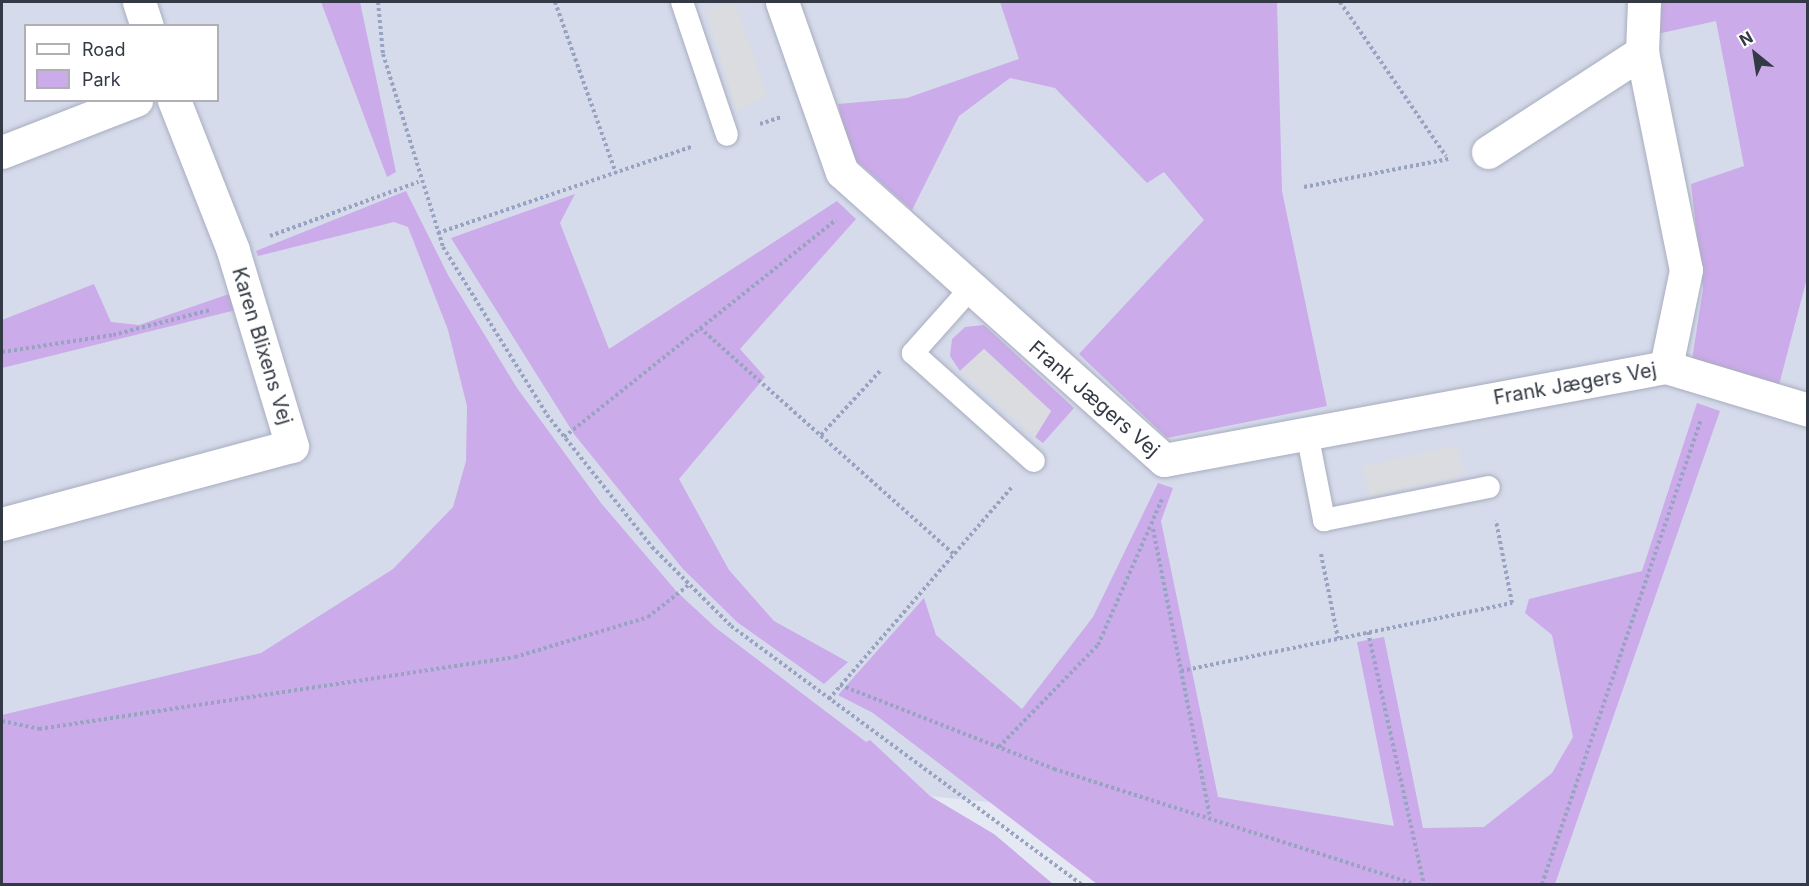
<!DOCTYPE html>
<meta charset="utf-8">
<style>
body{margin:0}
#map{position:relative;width:1809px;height:886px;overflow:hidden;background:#e4e8f3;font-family:Inter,sans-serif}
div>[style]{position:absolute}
.residential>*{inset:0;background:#d6dbeb}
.green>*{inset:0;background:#cbabe9}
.parking>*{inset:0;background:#dadce0;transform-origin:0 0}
.path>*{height:4px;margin-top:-2px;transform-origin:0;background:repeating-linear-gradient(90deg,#97a3c1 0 3px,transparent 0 6px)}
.roads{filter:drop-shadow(0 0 2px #a7adbf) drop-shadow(0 0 2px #a7adbf)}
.lane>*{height:22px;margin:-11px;padding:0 11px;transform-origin:11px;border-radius:11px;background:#fff}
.street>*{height:33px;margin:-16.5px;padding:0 16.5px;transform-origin:16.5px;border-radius:16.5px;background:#fff}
span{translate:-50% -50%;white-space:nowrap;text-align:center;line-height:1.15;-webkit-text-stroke:5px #fff;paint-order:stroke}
.street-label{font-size:20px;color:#343a45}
.frame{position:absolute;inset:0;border:3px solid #343a45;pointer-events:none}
.legend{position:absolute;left:24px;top:24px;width:195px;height:78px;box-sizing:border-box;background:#fff;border:2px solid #aeb0b5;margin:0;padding:8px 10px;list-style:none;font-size:18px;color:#343a45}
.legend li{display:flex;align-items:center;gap:12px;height:30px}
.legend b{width:30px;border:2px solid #aeb0b5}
.north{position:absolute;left:1725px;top:24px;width:60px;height:60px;-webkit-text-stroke:4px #fff;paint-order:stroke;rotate:330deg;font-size:16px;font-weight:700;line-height:24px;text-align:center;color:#343a45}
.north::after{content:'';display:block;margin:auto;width:21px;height:27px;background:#343a45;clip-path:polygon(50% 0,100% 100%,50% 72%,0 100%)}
</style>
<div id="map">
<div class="residential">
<i style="clip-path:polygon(evenodd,2px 2px,1807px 2px,1807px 884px,1377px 884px,1077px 811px,367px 739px,2px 767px,2px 2px,26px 26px,218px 26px,218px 100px,26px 100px,26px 26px)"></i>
</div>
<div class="green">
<i style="clip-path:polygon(321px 2px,360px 2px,396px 172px,387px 177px)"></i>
<i style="clip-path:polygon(1000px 2px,1277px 2px,1282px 191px,1327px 406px,1167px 438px,1079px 354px,1204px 220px,1164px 172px,1147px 183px,1055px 88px,1010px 78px,959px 116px,912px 210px,850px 155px,838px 104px,907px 98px,1019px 59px)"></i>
<i style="clip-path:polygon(1657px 2px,1807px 2px,1807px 278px,1779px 385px,1692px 360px,1703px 289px,1691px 184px,1744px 166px,1716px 21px,1657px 34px)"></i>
<i style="clip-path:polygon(406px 191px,448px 275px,517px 388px,601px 503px,677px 592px,716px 628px,866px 742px,870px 740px,930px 796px,994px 834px,1053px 884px,2px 884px,2px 715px,261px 653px,393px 569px,453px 507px,466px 461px,467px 406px,448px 330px,408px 227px,394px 222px,258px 256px,256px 251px)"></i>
<i style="clip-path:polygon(575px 194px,560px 223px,609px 349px,837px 201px,856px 219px,740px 349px,765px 377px,679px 479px,729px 570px,774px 621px,848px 662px,824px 684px,737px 622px,683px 569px,574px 434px,451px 238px)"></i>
<i style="clip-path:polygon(94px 284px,111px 322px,139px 325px,229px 294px,236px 310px,2px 368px,2px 320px)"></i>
<i style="clip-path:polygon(984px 325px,1074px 408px,1043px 443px,1035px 437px,1051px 411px,984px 349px,960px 371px,950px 356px,952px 339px,965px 327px)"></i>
<i style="clip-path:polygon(1697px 403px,1720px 411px,1555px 884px,1097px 884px,873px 713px,838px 695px,924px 598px,936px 635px,1022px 709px,1093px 617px,1158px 483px,1173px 488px,1161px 521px,1218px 797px,1394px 826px,1357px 642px,1384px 637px,1423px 828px,1484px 827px,1552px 773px,1573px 737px,1552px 635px,1525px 613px,1529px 599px,1642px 571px)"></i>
</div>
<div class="parking">
<i style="clip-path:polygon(734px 2px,767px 95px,737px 112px,706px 10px)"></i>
<i style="clip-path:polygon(984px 349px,1051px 411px,1035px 437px,960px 371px)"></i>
<i style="left:1457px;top:445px;width:31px;height:97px;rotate:77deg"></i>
</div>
<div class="path">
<i style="left:378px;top:2px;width:52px;rotate:84.5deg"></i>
<i style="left:383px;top:54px;width:202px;rotate:72.7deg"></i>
<i style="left:443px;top:247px;width:198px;rotate:58.2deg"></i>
<i style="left:547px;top:415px;width:169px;rotate:51.5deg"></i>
<i style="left:652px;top:547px;width:112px;rotate:45deg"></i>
<i style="left:731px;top:626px;width:435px;rotate:36.4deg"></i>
<i style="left:555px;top:2px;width:182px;rotate:70.4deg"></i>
<i style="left:1340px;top:2px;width:187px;rotate:55.5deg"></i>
<i style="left:760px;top:124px;width:22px;rotate:-18deg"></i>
<i style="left:1304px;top:187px;width:147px;rotate:-11deg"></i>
<i style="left:438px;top:233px;width:269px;rotate:-18.8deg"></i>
<i style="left:270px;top:236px;width:158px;rotate:-20deg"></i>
<i style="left:700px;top:328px;width:340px;rotate:41.7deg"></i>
<i style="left:2px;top:352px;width:112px;rotate:-8.7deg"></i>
<i style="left:113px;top:335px;width:100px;rotate:-14.5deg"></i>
<i style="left:821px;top:435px;width:90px;rotate:-47.3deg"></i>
<i style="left:564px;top:437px;width:348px;rotate:-38.6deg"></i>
<i style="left:1153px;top:529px;width:293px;rotate:78.8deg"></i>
<i style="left:1321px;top:554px;width:86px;rotate:78.6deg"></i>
<i style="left:1368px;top:632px;width:258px;rotate:77.5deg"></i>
<i style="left:1181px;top:671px;width:338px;rotate:-11.6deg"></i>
<i style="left:1512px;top:603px;width:84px;rotate:-101deg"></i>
<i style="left:840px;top:685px;width:230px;rotate:21.4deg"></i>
<i style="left:1054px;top:769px;width:378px;rotate:17.7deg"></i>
<i style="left:829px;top:699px;width:279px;rotate:-49.2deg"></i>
<i style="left:2px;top:721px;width:38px;rotate:12deg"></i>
<i style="left:39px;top:729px;width:481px;rotate:-8.6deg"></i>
<i style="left:515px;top:657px;width:139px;rotate:-16.7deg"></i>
<i style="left:648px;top:617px;width:53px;rotate:-38.2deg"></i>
<i style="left:999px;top:747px;width:142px;rotate:-45.9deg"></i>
<i style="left:1098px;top:645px;width:159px;rotate:-66.3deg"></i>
<i style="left:1542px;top:884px;width:490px;rotate:-71.1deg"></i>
</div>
<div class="roads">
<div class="lane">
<i style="left:682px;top:2px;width:140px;rotate:71.3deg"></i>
<i style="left:970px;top:289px;width:86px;rotate:131.7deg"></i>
<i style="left:913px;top:353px;width:162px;rotate:41.8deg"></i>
<i style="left:1307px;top:433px;width:89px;rotate:78.9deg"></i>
<i style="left:1324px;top:520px;width:168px;rotate:-11.3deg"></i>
</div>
<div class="street">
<i style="left:139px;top:2px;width:25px;rotate:72deg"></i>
<i style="left:782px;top:2px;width:180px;rotate:70.6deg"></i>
<i style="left:842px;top:172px;width:432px;rotate:41.8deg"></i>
<i style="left:1164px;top:460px;width:511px;rotate:-10.5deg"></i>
<i style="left:1666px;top:367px;width:148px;rotate:16.8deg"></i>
<i style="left:1644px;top:2px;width:50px;rotate:92.3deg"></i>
<i style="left:1642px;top:52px;width:222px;rotate:78.6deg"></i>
<i style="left:1686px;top:270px;width:99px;rotate:101.7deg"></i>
<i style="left:2px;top:152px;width:144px;rotate:-21.2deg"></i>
<i style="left:1488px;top:152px;width:184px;rotate:-33deg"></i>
<i style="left:2px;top:524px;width:300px;rotate:-15.1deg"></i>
<i style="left:292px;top:446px;width:205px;rotate:-106.8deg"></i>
<i style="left:233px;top:250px;width:161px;rotate:-111.5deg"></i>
</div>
</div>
<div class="street-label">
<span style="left:262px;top:346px;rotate:73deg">Karen Blixens Vej</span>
<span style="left:1575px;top:384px;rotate:-10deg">Frank Jægers Vej</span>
<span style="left:1094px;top:399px;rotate:41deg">Frank Jægers Vej</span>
</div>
<div class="frame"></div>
<ul class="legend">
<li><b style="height:8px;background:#fff"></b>Road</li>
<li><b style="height:16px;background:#cbabe9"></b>Park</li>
</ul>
<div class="north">N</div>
</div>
